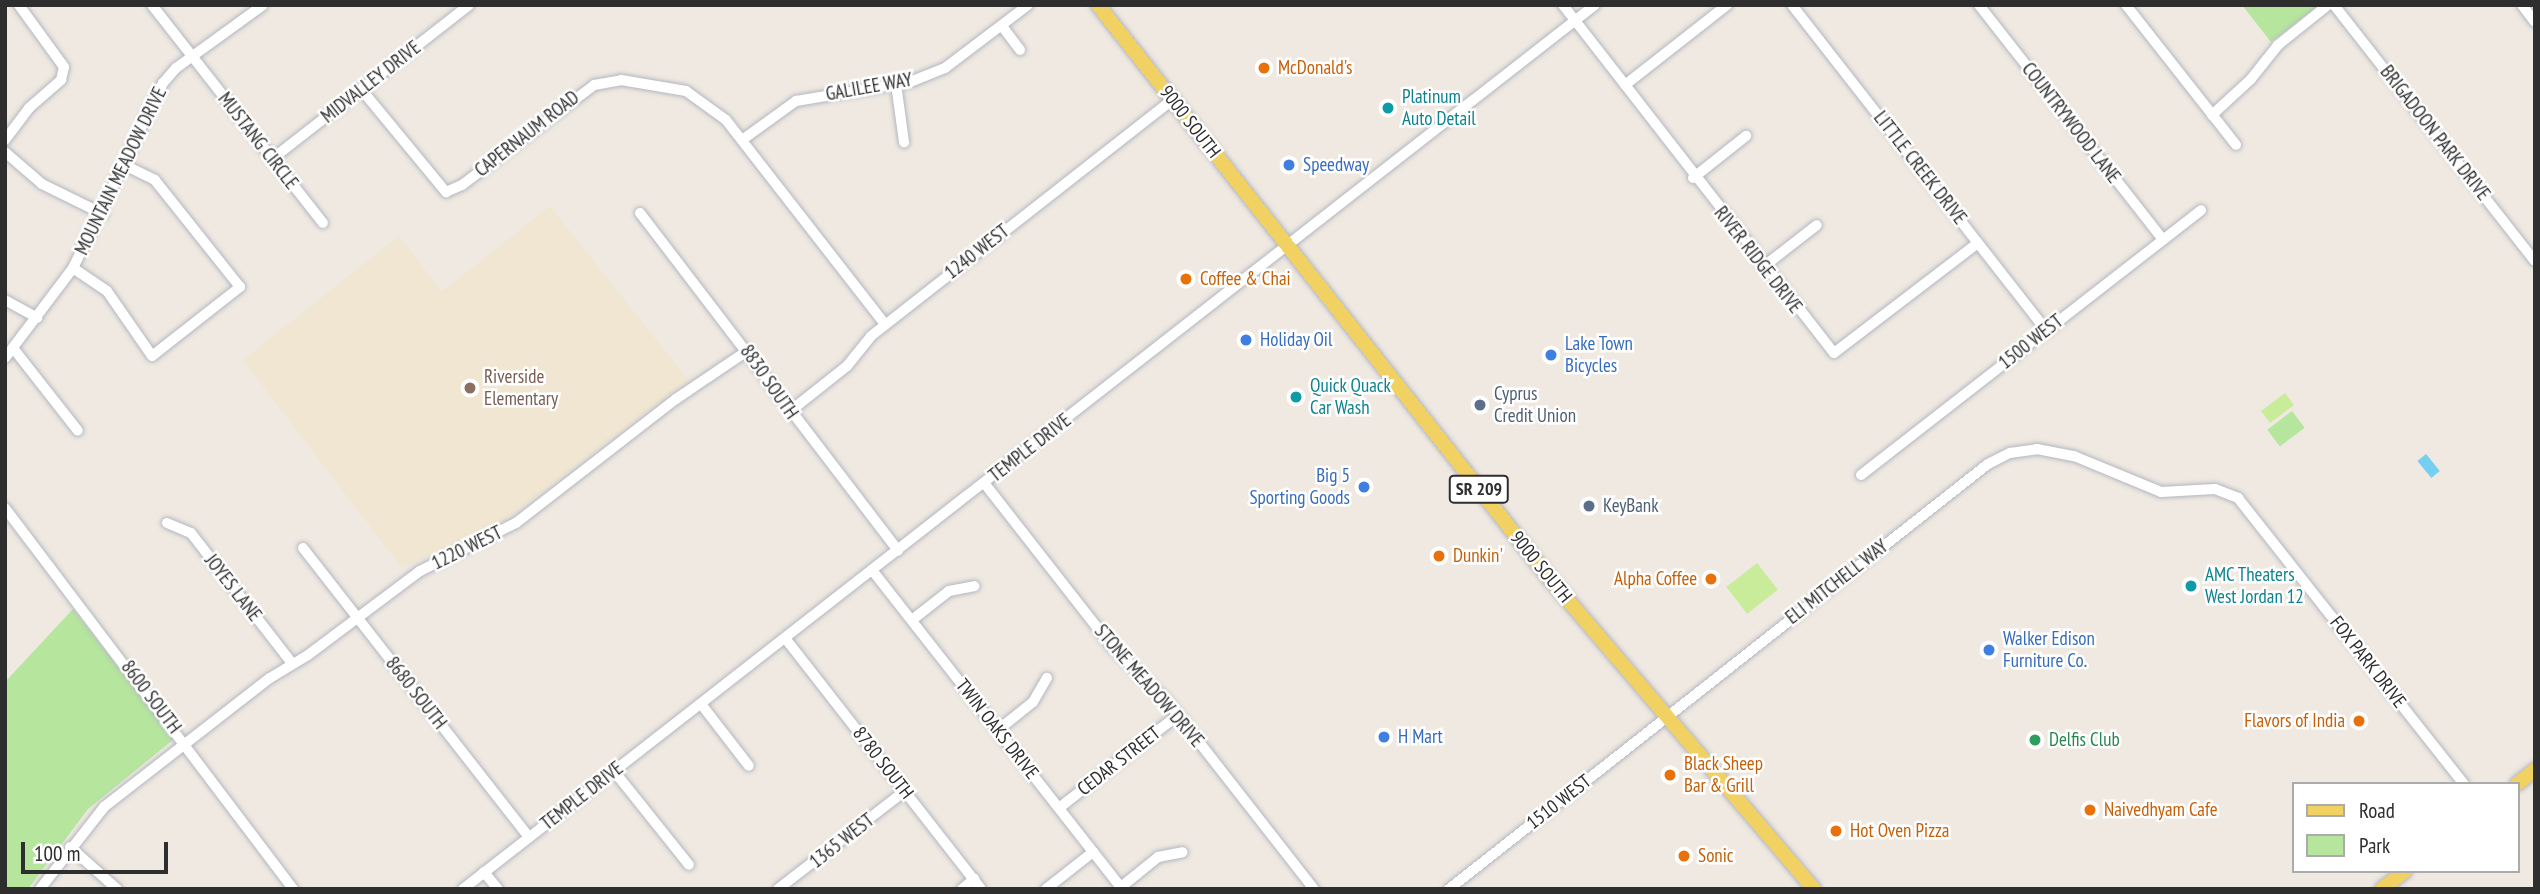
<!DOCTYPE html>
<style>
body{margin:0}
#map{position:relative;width:2540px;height:894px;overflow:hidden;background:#efe9e1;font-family:"PT Sans Narrow",sans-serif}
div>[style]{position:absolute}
.education>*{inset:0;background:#f0e6d1}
.green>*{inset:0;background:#b6e59e;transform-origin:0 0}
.pitch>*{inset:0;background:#c9ec9a;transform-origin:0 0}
.water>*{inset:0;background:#75cff0;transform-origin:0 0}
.roads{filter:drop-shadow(0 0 2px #b4b7c1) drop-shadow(0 0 2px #b4b7c1)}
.minor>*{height:10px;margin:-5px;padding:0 5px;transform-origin:5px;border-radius:5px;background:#fff}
.major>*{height:14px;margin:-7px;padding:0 7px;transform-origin:7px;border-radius:7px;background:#f2d163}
.dots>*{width:19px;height:19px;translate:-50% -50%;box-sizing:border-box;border:4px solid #fff;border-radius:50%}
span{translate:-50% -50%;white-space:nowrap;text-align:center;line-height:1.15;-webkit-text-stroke:5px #fff;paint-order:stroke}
.shield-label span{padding:2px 5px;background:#fff;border:2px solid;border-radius:5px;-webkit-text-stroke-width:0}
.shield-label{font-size:18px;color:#2e2e2e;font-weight:700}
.food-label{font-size:19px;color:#c56008}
.left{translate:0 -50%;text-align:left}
.right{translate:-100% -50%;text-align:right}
.street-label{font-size:19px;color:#2e2e2e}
.culture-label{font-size:19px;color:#0d838f}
.shop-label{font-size:19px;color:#366cbe}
.education-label{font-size:19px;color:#785e54}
.service-label{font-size:19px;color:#4e5e75}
.leisure-label{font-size:19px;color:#27864d}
.frame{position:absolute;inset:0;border:7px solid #2e2e2e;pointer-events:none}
.legend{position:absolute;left:2292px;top:782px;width:228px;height:91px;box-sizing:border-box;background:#fff;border:2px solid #ababab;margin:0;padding:9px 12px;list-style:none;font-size:21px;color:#2e2e2e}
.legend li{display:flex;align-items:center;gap:14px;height:35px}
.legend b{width:35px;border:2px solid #ababab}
.scale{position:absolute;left:21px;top:842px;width:147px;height:32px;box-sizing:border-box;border:4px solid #2e2e2e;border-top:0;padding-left:9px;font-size:21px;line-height:24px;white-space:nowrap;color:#2e2e2e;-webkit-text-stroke:5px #fff;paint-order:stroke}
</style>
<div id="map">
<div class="education">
<i style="clip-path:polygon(550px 206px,688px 380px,505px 520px,402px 568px,243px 360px,399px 236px,442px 292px)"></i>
</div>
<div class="green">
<i style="clip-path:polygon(2242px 5px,2319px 5px,2271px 42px)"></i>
<i style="left:2292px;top:411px;width:21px;height:31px;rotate:53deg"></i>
<i style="clip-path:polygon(73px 609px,174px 739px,88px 809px,28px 889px,5px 889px,5px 682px)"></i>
</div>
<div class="pitch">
<i style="left:2285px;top:393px;width:15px;height:30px;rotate:53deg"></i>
<i style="left:1757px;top:563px;width:34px;height:39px;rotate:52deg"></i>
</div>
<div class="water">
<i style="left:2426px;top:454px;width:22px;height:11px;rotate:51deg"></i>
</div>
<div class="roads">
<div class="minor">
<i style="left:152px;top:5px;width:277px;rotate:51.9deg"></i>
<i style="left:1563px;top:5px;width:441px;rotate:52.1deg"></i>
<i style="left:1834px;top:353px;width:181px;rotate:-37.4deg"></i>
<i style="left:1792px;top:5px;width:412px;rotate:52deg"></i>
<i style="left:1979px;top:5px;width:298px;rotate:51.9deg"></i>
<i style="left:2126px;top:5px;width:178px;rotate:51.8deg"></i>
<i style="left:2334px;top:5px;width:325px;rotate:51.9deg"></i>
<i style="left:2522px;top:5px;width:21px;rotate:53deg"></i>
<i style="left:1002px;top:26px;width:30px;rotate:53deg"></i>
<i style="left:896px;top:84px;width:59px;rotate:82.1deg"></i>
<i style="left:1625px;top:85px;width:130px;rotate:-38.1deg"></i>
<i style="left:361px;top:89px;width:134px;rotate:50.5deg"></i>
<i style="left:446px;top:192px;width:17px;rotate:-24deg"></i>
<i style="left:462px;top:185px;width:166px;rotate:-37.1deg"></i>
<i style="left:594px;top:85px;width:27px;rotate:-10deg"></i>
<i style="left:621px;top:80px;width:66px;rotate:9.6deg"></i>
<i style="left:686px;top:91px;width:49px;rotate:35.9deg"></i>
<i style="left:726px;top:120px;width:259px;rotate:52.1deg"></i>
<i style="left:2212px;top:115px;width:53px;rotate:-42.7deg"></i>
<i style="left:2251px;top:79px;width:43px;rotate:-51.5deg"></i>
<i style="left:2278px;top:45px;width:64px;rotate:-38.7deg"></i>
<i style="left:5px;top:140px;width:40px;rotate:-53deg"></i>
<i style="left:29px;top:108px;width:43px;rotate:-41.2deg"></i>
<i style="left:61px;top:80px;width:13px;rotate:-77deg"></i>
<i style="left:64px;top:67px;width:77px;rotate:-126deg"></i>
<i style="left:742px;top:140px;width:67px;rotate:-35.8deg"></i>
<i style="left:796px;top:101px;width:116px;rotate:-9.5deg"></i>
<i style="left:910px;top:82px;width:38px;rotate:-22deg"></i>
<i style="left:945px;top:68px;width:104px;rotate:-37.2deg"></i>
<i style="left:5px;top:152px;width:49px;rotate:40.9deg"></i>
<i style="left:42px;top:184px;width:68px;rotate:26.2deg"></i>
<i style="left:272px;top:159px;width:250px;rotate:-38deg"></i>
<i style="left:1693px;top:178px;width:68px;rotate:-38.4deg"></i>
<i style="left:640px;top:213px;width:425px;rotate:52.6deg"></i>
<i style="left:1763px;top:267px;width:68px;rotate:-37.9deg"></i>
<i style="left:73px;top:268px;width:41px;rotate:34.1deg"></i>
<i style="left:107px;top:291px;width:79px;rotate:55.3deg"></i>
<i style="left:152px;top:356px;width:112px;rotate:-38.1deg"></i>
<i style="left:240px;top:287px;width:137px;rotate:-128.5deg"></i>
<i style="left:155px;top:180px;width:34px;rotate:-154deg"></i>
<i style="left:5px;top:300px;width:37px;rotate:29deg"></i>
<i style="left:13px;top:348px;width:105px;rotate:51.9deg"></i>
<i style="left:5px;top:358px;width:113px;rotate:-52.9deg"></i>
<i style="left:73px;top:268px;width:206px;rotate:-64.1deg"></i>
<i style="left:163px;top:83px;width:20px;rotate:-49deg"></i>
<i style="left:176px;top:68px;width:107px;rotate:-35.9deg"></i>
<i style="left:789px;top:412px;width:74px;rotate:-38.4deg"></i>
<i style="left:847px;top:366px;width:38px;rotate:-51deg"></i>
<i style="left:871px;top:336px;width:382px;rotate:-38.1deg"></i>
<i style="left:1861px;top:475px;width:431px;rotate:-37.9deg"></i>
<i style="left:985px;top:484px;width:209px;rotate:52deg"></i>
<i style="left:1114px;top:649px;width:74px;rotate:44.5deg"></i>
<i style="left:1167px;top:701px;width:239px;rotate:52deg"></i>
<i style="left:5px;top:508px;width:478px;rotate:52.9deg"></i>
<i style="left:167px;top:523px;width:26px;rotate:23deg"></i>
<i style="left:191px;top:533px;width:165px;rotate:52.2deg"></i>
<i style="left:303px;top:548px;width:367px;rotate:52deg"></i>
<i style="left:872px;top:570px;width:405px;rotate:51.9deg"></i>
<i style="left:912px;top:620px;width:47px;rotate:-38.1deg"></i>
<i style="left:949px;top:591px;width:26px;rotate:-11deg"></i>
<i style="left:785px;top:638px;width:318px;rotate:52deg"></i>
<i style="left:701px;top:704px;width:78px;rotate:52.3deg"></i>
<i style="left:998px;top:730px;width:45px;rotate:-38.7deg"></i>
<i style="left:1033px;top:702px;width:28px;rotate:-60deg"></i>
<i style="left:614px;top:771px;width:120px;rotate:51.4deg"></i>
<i style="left:1059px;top:808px;width:151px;rotate:-38deg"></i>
<i style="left:70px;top:847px;width:63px;rotate:41.8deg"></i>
<i style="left:484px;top:872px;width:22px;rotate:51deg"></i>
<i style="left:1121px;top:887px;width:48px;rotate:-39deg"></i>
<i style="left:1158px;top:857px;width:25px;rotate:-11deg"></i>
<i style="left:40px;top:889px;width:104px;rotate:-52deg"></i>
<i style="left:104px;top:807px;width:210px;rotate:-37.9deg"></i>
<i style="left:270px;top:678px;width:44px;rotate:-31.2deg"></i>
<i style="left:308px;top:655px;width:140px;rotate:-36.9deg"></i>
<i style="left:420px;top:571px;width:107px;rotate:-26.6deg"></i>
<i style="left:516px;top:523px;width:202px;rotate:-37.8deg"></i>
<i style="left:676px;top:399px;width:86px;rotate:-34.1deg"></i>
<i style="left:463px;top:889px;width:1436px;rotate:-37.99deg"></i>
<i style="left:778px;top:889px;width:160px;rotate:-37.7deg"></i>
<i style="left:962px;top:889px;width:16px;rotate:-40deg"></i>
<i style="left:1046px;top:889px;width:60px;rotate:-38.2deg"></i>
<i style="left:1449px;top:889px;width:686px;rotate:-38.26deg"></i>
<i style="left:1988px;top:464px;width:25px;rotate:-27deg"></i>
<i style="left:2010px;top:453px;width:27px;rotate:-8deg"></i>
<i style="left:2037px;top:449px;width:38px;rotate:11deg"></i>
<i style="left:2074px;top:456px;width:94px;rotate:22.5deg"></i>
<i style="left:2161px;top:492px;width:54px;rotate:-3.2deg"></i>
<i style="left:2215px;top:489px;width:25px;rotate:21deg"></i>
<i style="left:2238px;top:498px;width:365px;rotate:51.7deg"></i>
</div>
<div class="major">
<i style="left:1098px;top:5px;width:731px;rotate:51.78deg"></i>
<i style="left:1550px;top:579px;width:407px;rotate:49.6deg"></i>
<i style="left:2517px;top:784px;width:23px;rotate:-38deg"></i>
<i style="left:2382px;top:889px;width:29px;rotate:-38deg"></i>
</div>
</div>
<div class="dots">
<i style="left:1264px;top:68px;background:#e8710a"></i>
<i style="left:1388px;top:108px;background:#0f9aa8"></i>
<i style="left:1289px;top:165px;background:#3f7fe0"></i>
<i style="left:1186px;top:279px;background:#e8710a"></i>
<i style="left:1246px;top:340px;background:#3f7fe0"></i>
<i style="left:1551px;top:355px;background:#3f7fe0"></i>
<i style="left:470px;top:388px;background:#8d6e63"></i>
<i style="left:1296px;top:397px;background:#0f9aa8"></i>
<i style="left:1480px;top:405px;background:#5c6f8a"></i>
<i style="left:1364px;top:487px;background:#3f7fe0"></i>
<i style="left:1589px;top:506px;background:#5c6f8a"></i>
<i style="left:1439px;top:556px;background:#e8710a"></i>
<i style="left:1711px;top:579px;background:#e8710a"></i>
<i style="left:2191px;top:586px;background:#0f9aa8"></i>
<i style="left:1989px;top:650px;background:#3f7fe0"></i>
<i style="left:2359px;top:721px;background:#e8710a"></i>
<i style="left:1384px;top:737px;background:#3f7fe0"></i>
<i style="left:2035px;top:740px;background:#2e9e5b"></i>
<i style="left:1670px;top:775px;background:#e8710a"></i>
<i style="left:2090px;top:810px;background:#e8710a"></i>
<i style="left:1836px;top:831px;background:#e8710a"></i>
<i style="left:1684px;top:856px;background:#e8710a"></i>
</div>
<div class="shield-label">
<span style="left:1479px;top:489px">SR 209</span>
</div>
<div class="food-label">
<span class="left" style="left:1278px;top:68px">McDonald's</span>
<span class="left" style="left:1200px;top:279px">Coffee &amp; Chai</span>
<span class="left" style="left:1453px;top:556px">Dunkin'</span>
<span class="right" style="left:1697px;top:579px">Alpha Coffee</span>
<span class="right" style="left:2345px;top:721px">Flavors of India</span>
<span class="left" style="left:1684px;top:775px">Black Sheep<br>Bar &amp; Grill</span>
<span class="left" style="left:2104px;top:810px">Naivedhyam Cafe</span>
<span class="left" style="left:1850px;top:831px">Hot Oven Pizza</span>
<span class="left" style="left:1698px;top:856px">Sonic</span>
</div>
<div class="street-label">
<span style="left:371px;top:82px;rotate:-38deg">MIDVALLEY DRIVE</span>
<span style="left:869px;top:87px;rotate:-10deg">GALILEE WAY</span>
<span style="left:1190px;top:122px;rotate:52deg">9000 SOUTH</span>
<span style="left:2071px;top:123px;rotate:52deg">COUNTRYWOOD LANE</span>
<span style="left:2435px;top:133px;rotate:52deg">BRIGADOON PARK DRIVE</span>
<span style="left:527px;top:134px;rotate:-38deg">CAPERNAUM ROAD</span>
<span style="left:258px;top:141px;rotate:52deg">MUSTANG CIRCLE</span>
<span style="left:1920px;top:168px;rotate:52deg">LITTLE CREEK DRIVE</span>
<span style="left:121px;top:171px;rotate:-64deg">MOUNTAIN MEADOW DRIVE</span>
<span style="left:977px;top:252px;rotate:-38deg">1240 WEST</span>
<span style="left:1758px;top:260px;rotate:52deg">RIVER RIDGE DRIVE</span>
<span style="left:2031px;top:342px;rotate:-38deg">1500 WEST</span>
<span style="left:769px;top:382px;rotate:55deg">8830 SOUTH</span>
<span style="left:1030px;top:448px;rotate:-38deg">TEMPLE DRIVE</span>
<span style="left:467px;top:548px;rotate:-26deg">1220 WEST</span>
<span style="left:1541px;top:567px;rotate:51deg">9000 SOUTH</span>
<span style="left:1837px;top:582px;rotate:-38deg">ELI MITCHELL WAY</span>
<span style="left:233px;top:588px;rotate:52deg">JOYES LANE</span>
<span style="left:2368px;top:662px;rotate:52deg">FOX PARK DRIVE</span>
<span style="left:1149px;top:686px;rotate:49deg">STONE MEADOW DRIVE</span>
<span style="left:416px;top:693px;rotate:52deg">8680 SOUTH</span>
<span style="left:151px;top:697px;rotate:53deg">8600 SOUTH</span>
<span style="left:997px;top:729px;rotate:52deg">TWIN OAKS DRIVE</span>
<span style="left:1119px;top:761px;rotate:-38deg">CEDAR STREET</span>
<span style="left:883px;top:763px;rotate:52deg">8780 SOUTH</span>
<span style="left:582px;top:796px;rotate:-38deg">TEMPLE DRIVE</span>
<span style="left:1559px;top:802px;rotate:-38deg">1510 WEST</span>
<span style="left:842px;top:841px;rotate:-38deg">1365 WEST</span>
</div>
<div class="culture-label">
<span class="left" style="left:1402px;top:108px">Platinum<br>Auto Detail</span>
<span class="left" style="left:1310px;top:397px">Quick Quack<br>Car Wash</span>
<span class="left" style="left:2205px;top:586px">AMC Theaters<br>West Jordan 12</span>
</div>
<div class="shop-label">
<span class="left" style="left:1303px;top:165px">Speedway</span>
<span class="left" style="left:1260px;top:340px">Holiday Oil</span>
<span class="left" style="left:1565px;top:355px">Lake Town<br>Bicycles</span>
<span class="right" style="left:1350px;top:487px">Big 5<br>Sporting Goods</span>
<span class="left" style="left:2003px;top:650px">Walker Edison<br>Furniture Co.</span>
<span class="left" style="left:1398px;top:737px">H Mart</span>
</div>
<div class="education-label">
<span class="left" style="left:484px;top:388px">Riverside<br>Elementary</span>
</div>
<div class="service-label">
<span class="left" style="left:1494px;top:405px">Cyprus<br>Credit Union</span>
<span class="left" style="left:1603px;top:506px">KeyBank</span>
</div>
<div class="leisure-label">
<span class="left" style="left:2049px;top:740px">Delfis Club</span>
</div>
<div class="frame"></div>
<ul class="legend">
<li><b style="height:9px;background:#f2d163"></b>Road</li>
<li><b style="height:19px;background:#b6e59e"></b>Park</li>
</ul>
<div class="scale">100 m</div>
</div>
